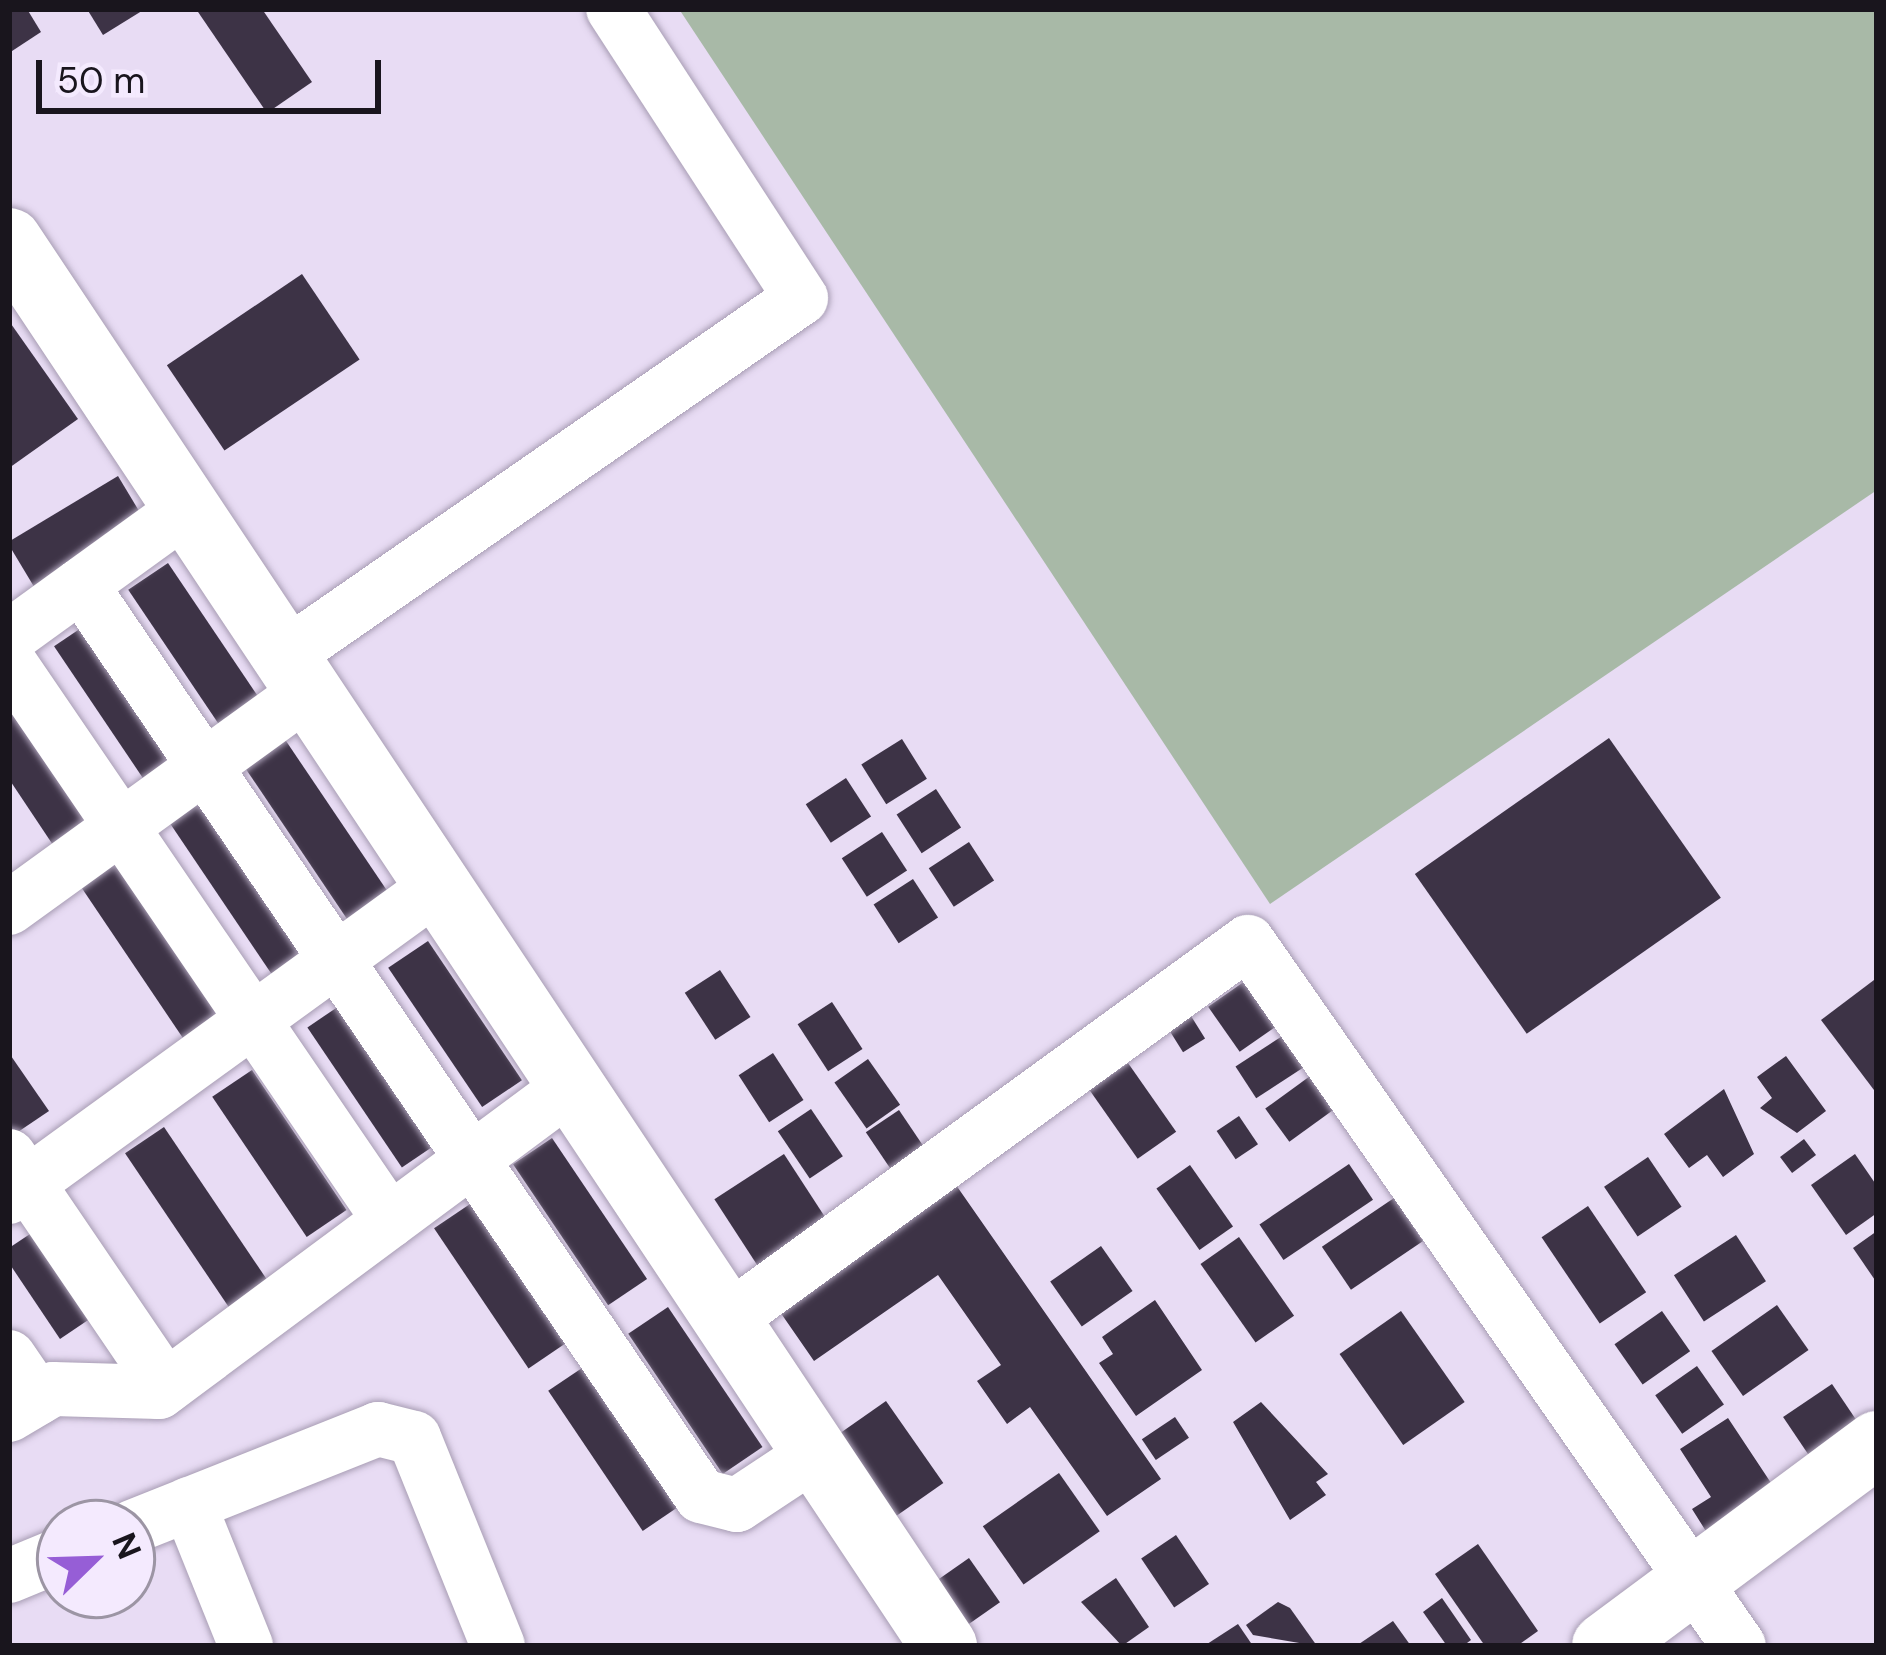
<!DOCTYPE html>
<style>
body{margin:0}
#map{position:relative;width:1886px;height:1655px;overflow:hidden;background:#e8dcf4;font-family:"DM Sans",sans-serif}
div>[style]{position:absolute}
.green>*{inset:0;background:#a8b9a7}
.building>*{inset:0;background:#3d3346;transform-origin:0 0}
.roads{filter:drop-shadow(0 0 3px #a89db4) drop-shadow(0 0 3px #a89db4)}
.minor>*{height:54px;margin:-27px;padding:0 27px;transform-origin:27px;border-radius:27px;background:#fff}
.tertiary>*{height:66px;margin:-33px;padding:0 33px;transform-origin:33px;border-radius:33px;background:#fff}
span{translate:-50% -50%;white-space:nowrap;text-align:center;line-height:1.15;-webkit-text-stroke:12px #f4eafe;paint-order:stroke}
.frame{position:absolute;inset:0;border:12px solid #19151d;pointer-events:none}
.north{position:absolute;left:36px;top:1499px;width:120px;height:120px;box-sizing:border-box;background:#f4eafe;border:3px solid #9c95a4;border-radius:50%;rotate:67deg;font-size:33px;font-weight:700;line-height:48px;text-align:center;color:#19151d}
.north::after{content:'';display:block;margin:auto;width:42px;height:54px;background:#965ed6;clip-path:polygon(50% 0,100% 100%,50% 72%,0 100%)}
.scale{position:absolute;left:36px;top:60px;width:345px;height:54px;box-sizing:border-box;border:6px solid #19151d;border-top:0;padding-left:15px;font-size:36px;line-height:42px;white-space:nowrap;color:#19151d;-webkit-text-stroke:9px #f4eafe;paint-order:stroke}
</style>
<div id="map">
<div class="green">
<i style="clip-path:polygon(679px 9px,1877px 9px,1877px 490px,1270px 904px)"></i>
</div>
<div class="building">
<i style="clip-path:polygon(9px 9px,27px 9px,41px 32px,9px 53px)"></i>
<i style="clip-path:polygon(87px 9px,145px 9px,103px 35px)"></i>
<i style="clip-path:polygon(196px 9px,262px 9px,312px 82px,267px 113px)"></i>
<i style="left:302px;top:274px;width:103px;height:163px;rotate:56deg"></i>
<i style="clip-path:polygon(9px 321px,78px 419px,9px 468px)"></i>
<i style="left:118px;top:476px;width:54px;height:129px;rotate:59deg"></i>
<i style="left:168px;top:563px;width:169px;height:48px;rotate:56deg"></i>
<i style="left:93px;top:620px;width:169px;height:47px;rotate:56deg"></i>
<i style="clip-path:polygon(9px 693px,96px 821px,55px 848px,9px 779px)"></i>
<i style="left:282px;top:735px;width:194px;height:49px;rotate:56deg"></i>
<i style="left:1609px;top:738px;width:195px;height:237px;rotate:55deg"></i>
<i style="left:902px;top:739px;width:47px;height:48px;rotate:58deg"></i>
<i style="left:846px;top:778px;width:46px;height:48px;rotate:57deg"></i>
<i style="left:204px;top:788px;width:192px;height:48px;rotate:56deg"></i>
<i style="left:936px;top:789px;width:46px;height:47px;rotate:57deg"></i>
<i style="left:882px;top:832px;width:46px;height:48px;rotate:57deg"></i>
<i style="left:969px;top:842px;width:46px;height:48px;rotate:57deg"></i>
<i style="left:116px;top:853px;width:192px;height:48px;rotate:56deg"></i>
<i style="left:913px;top:879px;width:46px;height:47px;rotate:57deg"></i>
<i style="left:428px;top:941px;width:168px;height:48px;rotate:56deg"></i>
<i style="left:720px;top:970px;width:56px;height:42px;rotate:57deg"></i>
<i style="clip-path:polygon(1874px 980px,1877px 984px,1877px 1094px,1821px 1020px)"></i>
<i style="left:1245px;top:981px;width:55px;height:45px;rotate:55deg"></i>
<i style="left:348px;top:1000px;width:169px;height:49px;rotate:56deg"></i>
<i style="left:832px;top:1002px;width:56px;height:41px;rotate:57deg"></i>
<i style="left:1186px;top:1008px;width:36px;height:26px;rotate:58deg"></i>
<i style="left:1290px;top:1031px;width:38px;height:65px;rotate:57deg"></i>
<i style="clip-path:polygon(9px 1053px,49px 1111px,9px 1138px)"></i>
<i style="left:773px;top:1053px;width:56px;height:41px;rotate:57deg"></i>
<i style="clip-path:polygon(1786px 1056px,1826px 1111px,1797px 1133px,1760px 1108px,1772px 1098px,1757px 1077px)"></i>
<i style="left:868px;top:1059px;width:56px;height:41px;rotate:55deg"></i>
<i style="left:1128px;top:1063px;width:84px;height:47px;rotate:55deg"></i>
<i style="left:252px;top:1070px;width:169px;height:48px;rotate:56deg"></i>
<i style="left:1317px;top:1071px;width:41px;height:64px;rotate:54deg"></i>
<i style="clip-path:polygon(1724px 1089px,1754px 1154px,1723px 1177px,1707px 1155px,1689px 1168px,1664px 1134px)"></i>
<i style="left:811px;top:1109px;width:57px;height:40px;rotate:56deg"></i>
<i style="left:899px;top:1110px;width:57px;height:40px;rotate:56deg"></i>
<i style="left:1239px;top:1116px;width:34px;height:27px;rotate:56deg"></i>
<i style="left:164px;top:1127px;width:186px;height:47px;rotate:56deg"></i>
<i style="left:552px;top:1138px;width:170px;height:47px;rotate:56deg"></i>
<i style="left:1804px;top:1139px;width:20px;height:30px;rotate:53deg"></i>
<i style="left:784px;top:1154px;width:80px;height:83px;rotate:57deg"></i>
<i style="clip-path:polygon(1855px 1154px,1877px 1186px,1877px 1213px,1846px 1235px,1811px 1185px)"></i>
<i style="left:1648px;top:1157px;width:60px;height:53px;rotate:56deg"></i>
<i style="left:1349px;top:1164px;width:43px;height:108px;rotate:56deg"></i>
<i style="left:1190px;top:1165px;width:75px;height:41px;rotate:55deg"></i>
<i style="clip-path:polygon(956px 1185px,1161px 1479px,1107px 1516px,1030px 1407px,1007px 1424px,977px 1381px,1001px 1365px,938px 1275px,814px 1361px,778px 1309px)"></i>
<i style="left:1394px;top:1198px;width:52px;height:87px;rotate:56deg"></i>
<i style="left:473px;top:1202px;width:169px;height:47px;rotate:56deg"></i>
<i style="left:1588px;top:1206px;width:104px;height:56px;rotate:56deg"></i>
<i style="clip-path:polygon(42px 1226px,100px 1312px,60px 1339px,9px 1263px,9px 1248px)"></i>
<i style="clip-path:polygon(1877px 1231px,1877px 1283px,1853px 1248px)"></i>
<i style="left:1736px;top:1235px;width:55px;height:74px;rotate:57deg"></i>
<i style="left:1239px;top:1237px;width:96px;height:47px;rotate:55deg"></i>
<i style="left:1101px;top:1246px;width:55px;height:62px;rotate:55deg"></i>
<i style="clip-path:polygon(1155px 1300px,1202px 1370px,1136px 1416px,1099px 1363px,1113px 1354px,1102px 1337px)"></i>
<i style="left:1777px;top:1305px;width:55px;height:80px;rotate:55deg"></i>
<i style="left:668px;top:1307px;width:169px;height:48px;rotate:56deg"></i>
<i style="left:1401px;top:1311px;width:111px;height:75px;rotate:55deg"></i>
<i style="left:1662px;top:1311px;width:49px;height:58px;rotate:55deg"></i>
<i style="left:588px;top:1364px;width:169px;height:48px;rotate:56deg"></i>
<i style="left:1697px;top:1366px;width:47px;height:51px;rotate:55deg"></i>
<i style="left:1832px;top:1384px;width:50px;height:59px;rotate:56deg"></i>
<i style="left:886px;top:1401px;width:100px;height:61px;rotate:55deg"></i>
<i style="clip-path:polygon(1261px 1402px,1328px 1474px,1316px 1482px,1326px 1495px,1290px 1520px,1233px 1422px)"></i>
<i style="left:1175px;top:1417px;width:25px;height:40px;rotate:56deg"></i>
<i style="clip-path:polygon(1728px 1418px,1777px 1492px,1709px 1536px,1692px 1509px,1711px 1497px,1680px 1449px)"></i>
<i style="left:1059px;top:1473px;width:71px;height:93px;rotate:55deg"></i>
<i style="left:1176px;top:1535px;width:59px;height:42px;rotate:56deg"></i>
<i style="clip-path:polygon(1478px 1544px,1538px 1631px,1517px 1646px,1485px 1646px,1435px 1574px)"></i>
<i style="left:969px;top:1558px;width:54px;height:41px;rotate:55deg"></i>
<i style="clip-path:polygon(1116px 1578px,1149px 1627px,1122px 1646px,1081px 1602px)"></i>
<i style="clip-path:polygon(1442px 1598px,1471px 1640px,1463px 1646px,1447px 1646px,1423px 1612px)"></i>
<i style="clip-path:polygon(1278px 1602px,1290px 1608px,1317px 1646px,1253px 1635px,1246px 1625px)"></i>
<i style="clip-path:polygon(1393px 1621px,1411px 1646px,1356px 1646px)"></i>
<i style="clip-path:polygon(1238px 1624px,1253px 1646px,1204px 1646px)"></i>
</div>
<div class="roads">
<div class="minor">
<i style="left:81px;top:585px;width:1102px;rotate:55.76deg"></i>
<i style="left:701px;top:1496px;width:37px;rotate:14deg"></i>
<i style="left:737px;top:1505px;width:92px;rotate:-33.5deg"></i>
<i style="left:9px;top:637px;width:215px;rotate:-35.9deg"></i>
<i style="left:283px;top:657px;width:630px;rotate:-34.72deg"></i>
<i style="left:801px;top:298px;width:345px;rotate:-123deg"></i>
<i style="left:9px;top:662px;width:676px;rotate:55.72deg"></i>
<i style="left:9px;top:908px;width:368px;rotate:-35.9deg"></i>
<i style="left:9px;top:1156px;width:279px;rotate:55.8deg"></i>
<i style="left:9px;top:1197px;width:526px;rotate:-35.96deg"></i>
<i style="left:726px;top:1321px;width:645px;rotate:-35.98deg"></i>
<i style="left:1248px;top:942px;width:858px;rotate:55.11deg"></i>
<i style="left:9px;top:1357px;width:50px;rotate:55.7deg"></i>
<i style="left:9px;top:1415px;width:51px;rotate:-30.6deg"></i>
<i style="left:53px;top:1389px;width:106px;rotate:1.6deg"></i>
<i style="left:159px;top:1392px;width:508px;rotate:-36.6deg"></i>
<i style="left:189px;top:1504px;width:153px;rotate:68.1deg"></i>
<i style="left:132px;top:1527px;width:265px;rotate:-21.7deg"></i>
<i style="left:378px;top:1429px;width:37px;rotate:14deg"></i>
<i style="left:414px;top:1438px;width:224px;rotate:68deg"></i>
<i style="left:9px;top:1576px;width:55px;rotate:-22.4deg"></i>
</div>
<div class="tertiary">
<i style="left:9px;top:241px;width:1688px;rotate:56.36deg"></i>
<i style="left:1605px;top:1646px;width:339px;rotate:-36.6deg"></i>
</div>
</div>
<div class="frame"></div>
<div class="north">N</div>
<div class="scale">50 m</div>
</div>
